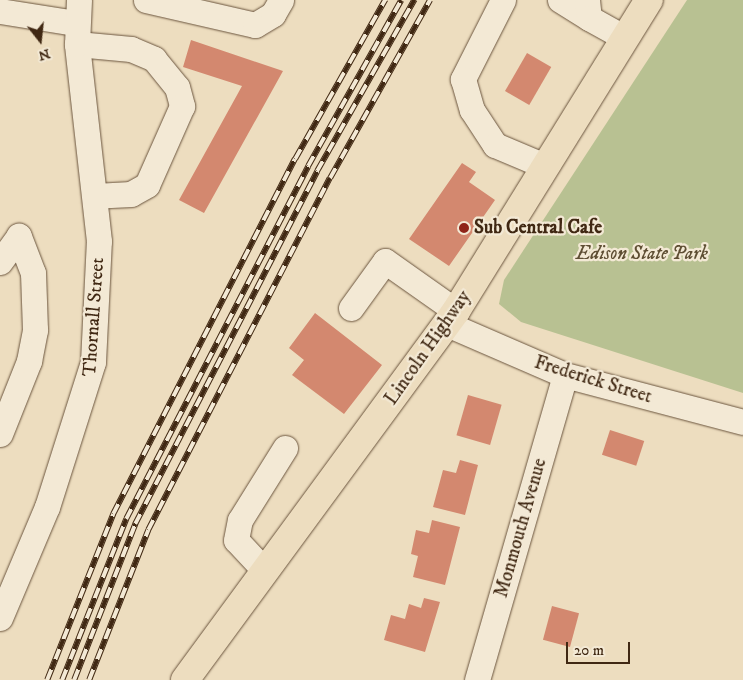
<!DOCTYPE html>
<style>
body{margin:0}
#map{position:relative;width:743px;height:680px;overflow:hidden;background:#edddbf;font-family:"IM FELL DW Pica",serif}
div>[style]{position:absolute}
.green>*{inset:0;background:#b8c192}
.building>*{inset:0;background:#d3886f;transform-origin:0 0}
.roads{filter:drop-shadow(0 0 1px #6b553e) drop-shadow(0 0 1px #6b553e)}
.minor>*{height:25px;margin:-12.5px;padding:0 12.5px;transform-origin:12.5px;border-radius:12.5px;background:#f3e9d5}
.major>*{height:28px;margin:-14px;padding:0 14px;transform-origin:14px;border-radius:14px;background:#edddbf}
.rail>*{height:5.5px;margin-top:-2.75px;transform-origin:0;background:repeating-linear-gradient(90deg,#f3e9d5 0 11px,#402813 0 22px);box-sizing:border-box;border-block:1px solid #402813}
.dots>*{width:14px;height:14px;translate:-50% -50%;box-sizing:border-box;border:2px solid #f3e9d5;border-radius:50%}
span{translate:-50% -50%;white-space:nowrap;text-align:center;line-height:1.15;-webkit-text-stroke:4.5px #f3e9d5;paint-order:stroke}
.poi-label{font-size:19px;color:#402813;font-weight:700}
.left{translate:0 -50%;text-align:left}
.park-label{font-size:19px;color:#5e4e33;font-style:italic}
.street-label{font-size:19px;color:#402813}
.north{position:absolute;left:15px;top:15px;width:50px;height:50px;-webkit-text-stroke:4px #f3e9d5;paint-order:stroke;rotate:164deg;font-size:14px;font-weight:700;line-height:20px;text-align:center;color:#402813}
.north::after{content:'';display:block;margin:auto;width:18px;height:22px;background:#402813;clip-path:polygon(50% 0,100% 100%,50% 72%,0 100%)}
.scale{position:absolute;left:566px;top:642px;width:64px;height:22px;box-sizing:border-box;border:2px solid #402813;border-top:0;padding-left:6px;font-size:15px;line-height:18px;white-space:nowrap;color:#402813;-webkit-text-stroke:4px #f3e9d5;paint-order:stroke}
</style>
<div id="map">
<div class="green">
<i style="clip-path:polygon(687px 0,743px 0,743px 393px,521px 322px,499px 304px,504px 280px)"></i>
</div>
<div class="building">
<i style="clip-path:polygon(191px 40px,283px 71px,204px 213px,179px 200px,242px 86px,183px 67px)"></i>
<i style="left:527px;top:53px;width:28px;height:44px;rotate:30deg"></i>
<i style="clip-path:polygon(462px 163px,476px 172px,469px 182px,495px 200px,449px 266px,409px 239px)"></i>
<i style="clip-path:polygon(315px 313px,382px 365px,344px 414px,292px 375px,304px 360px,289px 348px)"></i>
<i style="left:468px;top:395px;width:35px;height:42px;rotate:16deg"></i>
<i style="left:610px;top:430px;width:36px;height:26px;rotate:18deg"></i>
<i style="clip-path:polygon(460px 460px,478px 465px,465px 515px,433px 507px,443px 470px,456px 473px)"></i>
<i style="clip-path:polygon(432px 520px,460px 527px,445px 585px,413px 577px,418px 556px,411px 554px,416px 530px,429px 533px)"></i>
<i style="clip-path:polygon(424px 598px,440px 602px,425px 652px,384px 640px,391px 615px,405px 619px,409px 604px,421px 608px)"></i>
<i style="left:552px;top:606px;width:28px;height:35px;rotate:15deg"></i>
</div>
<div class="roads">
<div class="minor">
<i style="left:146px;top:0;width:112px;rotate:12.9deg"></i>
<i style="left:255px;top:25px;width:21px;rotate:-31deg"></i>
<i style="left:273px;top:14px;width:16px;rotate:-60deg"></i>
<i style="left:503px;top:0;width:89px;rotate:116.9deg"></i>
<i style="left:463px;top:79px;width:32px;rotate:74deg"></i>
<i style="left:472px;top:110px;width:42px;rotate:56.7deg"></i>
<i style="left:495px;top:145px;width:54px;rotate:22.8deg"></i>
<i style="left:560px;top:0;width:34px;rotate:32deg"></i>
<i style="left:587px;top:0;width:18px;rotate:84deg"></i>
<i style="left:589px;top:18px;width:41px;rotate:29.1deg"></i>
<i style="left:0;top:11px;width:77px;rotate:9deg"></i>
<i style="left:77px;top:44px;width:54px;rotate:5.3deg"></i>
<i style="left:131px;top:49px;width:25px;rotate:23deg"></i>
<i style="left:154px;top:59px;width:36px;rotate:51deg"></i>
<i style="left:177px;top:87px;width:20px;rotate:75deg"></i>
<i style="left:182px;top:106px;width:86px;rotate:113.9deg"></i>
<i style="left:147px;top:185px;width:18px;rotate:151deg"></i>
<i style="left:131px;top:194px;width:36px;rotate:177deg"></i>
<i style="left:0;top:262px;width:32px;rotate:-54deg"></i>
<i style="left:351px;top:308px;width:58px;rotate:-54.1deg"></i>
<i style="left:385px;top:261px;width:87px;rotate:35.2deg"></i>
<i style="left:447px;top:324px;width:129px;rotate:23.4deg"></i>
<i style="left:565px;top:375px;width:184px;rotate:14.8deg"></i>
<i style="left:0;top:434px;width:79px;rotate:-68.3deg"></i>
<i style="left:29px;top:361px;width:32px;rotate:-79deg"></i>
<i style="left:35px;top:330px;width:57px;rotate:-92deg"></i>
<i style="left:33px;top:273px;width:40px;rotate:-111deg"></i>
<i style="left:265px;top:571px;width:42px;rotate:-133.1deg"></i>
<i style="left:236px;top:540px;width:20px;rotate:-79deg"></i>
<i style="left:240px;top:520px;width:85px;rotate:-58deg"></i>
<i style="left:0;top:618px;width:121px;rotate:-67.1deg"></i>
<i style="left:47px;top:507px;width:152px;rotate:-72.4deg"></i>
<i style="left:93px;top:362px;width:121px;rotate:-87.2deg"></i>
<i style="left:99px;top:241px;width:198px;rotate:-96.4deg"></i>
<i style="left:77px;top:44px;width:44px;rotate:-87.4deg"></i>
<i style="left:477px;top:680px;width:317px;rotate:-73.9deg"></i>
</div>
<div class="major">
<i style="left:185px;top:680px;width:458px;rotate:-53.7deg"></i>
<i style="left:456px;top:311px;width:366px;rotate:-58.2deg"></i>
</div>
</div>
<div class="rail">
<i style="left:47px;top:680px;width:179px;rotate:-68.3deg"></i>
<i style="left:113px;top:514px;width:399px;rotate:-62.9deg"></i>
<i style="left:295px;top:159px;width:183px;rotate:-60.5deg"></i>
<i style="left:62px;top:680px;width:173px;rotate:-68.3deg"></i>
<i style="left:126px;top:519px;width:397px;rotate:-62.7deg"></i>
<i style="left:308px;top:166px;width:190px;rotate:-60.7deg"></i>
<i style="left:74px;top:680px;width:168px;rotate:-68.6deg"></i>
<i style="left:135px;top:524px;width:397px;rotate:-62.7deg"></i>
<i style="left:317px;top:171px;width:197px;rotate:-60.4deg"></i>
<i style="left:89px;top:680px;width:161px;rotate:-68.5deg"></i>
<i style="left:148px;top:530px;width:396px;rotate:-62.7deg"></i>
<i style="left:330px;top:178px;width:204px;rotate:-60.7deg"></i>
</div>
<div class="dots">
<i style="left:464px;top:228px;background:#8f2418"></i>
</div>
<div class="poi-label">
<span class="left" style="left:474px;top:228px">Sub Central Cafe</span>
</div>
<div class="park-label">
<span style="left:642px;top:254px">Edison State Park</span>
</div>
<div class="street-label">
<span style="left:94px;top:317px;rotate:-86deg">Thornall Street</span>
<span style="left:428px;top:348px;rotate:-55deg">Lincoln Highway</span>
<span style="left:593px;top:380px;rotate:17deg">Frederick Street</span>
<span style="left:521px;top:528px;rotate:-74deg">Monmouth Avenue</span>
</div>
<div class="north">N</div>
<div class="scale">20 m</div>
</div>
